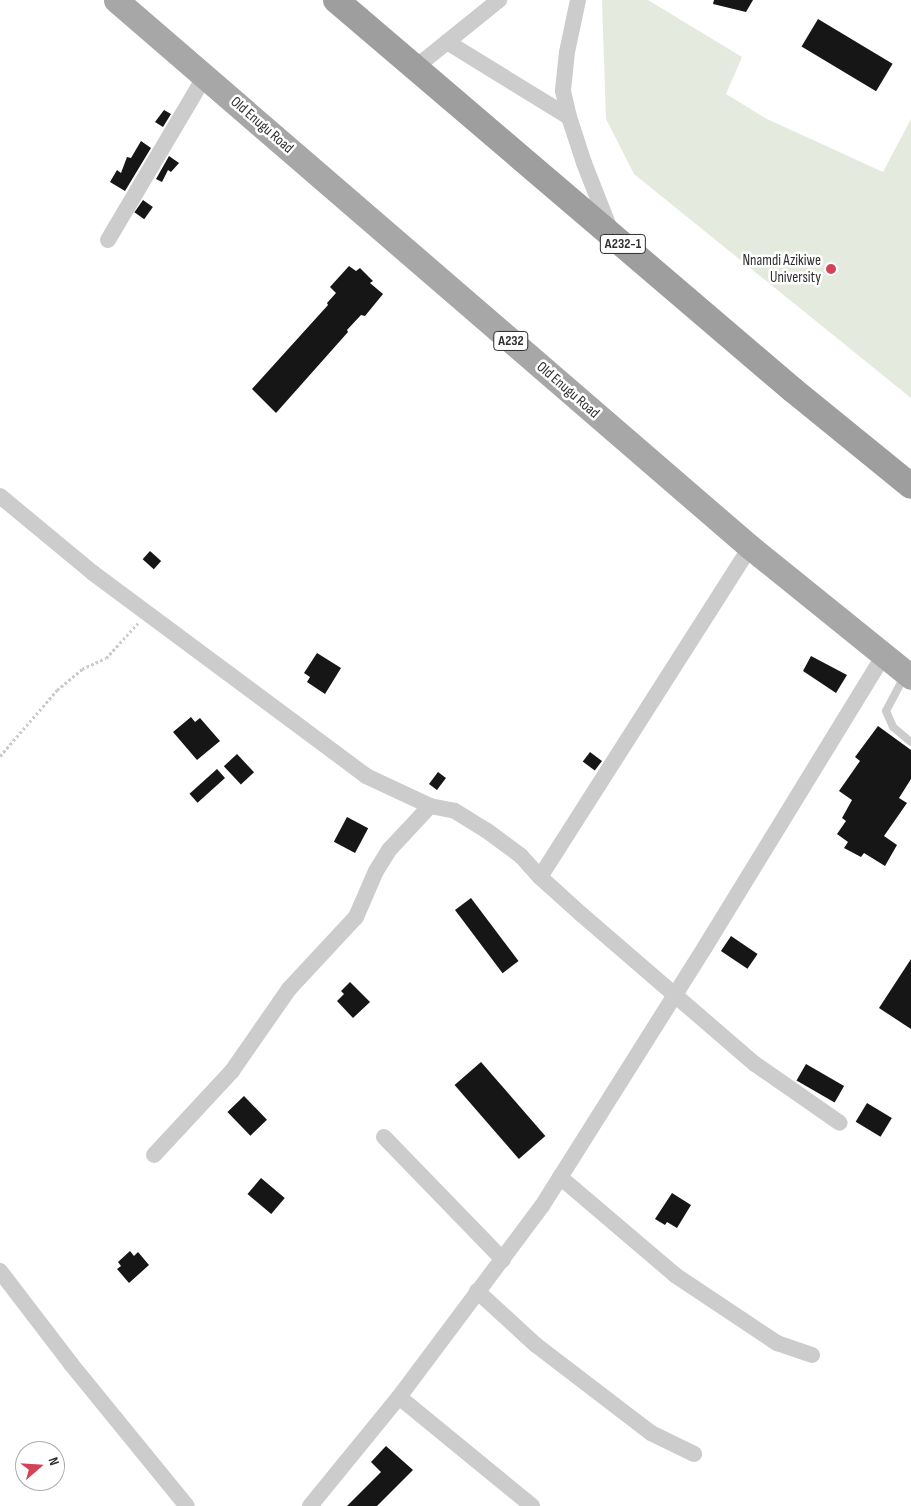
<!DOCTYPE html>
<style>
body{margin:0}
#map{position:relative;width:911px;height:1506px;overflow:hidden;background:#fff;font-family:"Sofia Sans Condensed",sans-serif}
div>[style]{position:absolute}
.green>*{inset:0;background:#e5eade}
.building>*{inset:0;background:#161616;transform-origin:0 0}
.path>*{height:2.5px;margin-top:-1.25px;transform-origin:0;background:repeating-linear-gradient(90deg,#c9c9c9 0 2.5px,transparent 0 5px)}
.service>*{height:8px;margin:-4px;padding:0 4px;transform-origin:4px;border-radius:4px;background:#ccc}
.minor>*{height:16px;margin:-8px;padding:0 8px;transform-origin:8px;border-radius:8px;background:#ccc}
.primary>*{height:25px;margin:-12.5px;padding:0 12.5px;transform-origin:12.5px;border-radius:12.5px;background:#a7a7a7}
.trunk>*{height:26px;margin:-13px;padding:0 13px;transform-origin:13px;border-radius:13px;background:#9e9e9e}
.dots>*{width:14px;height:14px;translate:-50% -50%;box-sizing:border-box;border:2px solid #fff;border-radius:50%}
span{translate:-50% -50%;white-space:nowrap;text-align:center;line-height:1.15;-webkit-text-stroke:5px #fff;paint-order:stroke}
.shield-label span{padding:1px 4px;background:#fff;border:1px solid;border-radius:4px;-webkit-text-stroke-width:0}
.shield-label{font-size:14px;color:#2f2f2f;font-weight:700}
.street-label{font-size:15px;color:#2f2f2f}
.poi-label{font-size:15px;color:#2f2f2f}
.right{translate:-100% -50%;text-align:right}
.north{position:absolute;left:15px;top:1441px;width:50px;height:50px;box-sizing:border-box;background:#fff;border:1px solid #acacac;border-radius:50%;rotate:71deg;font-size:14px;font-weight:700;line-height:20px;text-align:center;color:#2f2f2f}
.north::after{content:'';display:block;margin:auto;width:18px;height:22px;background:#d34356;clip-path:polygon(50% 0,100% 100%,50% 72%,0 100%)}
</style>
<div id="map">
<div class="green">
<i style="clip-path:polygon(602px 0,648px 0,742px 57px,726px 94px,767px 119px,883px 172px,911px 119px,911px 398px,634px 174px,606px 119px)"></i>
</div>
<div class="building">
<i style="clip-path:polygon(714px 0,753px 0,746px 12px,713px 4px)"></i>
<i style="left:818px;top:19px;width:87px;height:32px;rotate:31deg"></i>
<i style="clip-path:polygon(164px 110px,171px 114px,163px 127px,155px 122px)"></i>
<i style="clip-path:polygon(141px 141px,151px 148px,125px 191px,110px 182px,117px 170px,121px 173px,127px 157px,131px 158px)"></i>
<i style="clip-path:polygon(169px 156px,179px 163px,171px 172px,168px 170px,162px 182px,156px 179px)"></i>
<i style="left:143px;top:200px;width:12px;height:15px;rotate:35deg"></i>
<i style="clip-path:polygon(349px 266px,356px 271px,360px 268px,373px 281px,370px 283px,383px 294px,365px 316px,361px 315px,347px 330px,348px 332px,276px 413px,252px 389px,328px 305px,327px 303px,336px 293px,330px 287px)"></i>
<i style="left:150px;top:551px;width:15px;height:11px;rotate:42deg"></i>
<i style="clip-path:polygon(317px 653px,341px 668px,325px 694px,307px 682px,310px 677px,304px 673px)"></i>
<i style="clip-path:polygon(811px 656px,847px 675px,836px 693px,803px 671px)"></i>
<i style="clip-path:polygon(191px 717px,195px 722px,200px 718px,220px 741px,197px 760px,173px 732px)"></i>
<i style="clip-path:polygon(878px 726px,911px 750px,911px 779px,899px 798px,907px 803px,884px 836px,897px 845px,885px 866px,864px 853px,861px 857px,844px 848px,848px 842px,837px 834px,846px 821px,842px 818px,852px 800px,839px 791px,860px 761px,855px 757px)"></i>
<i style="left:590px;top:752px;width:15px;height:12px;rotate:37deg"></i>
<i style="left:237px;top:754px;width:25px;height:18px;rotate:47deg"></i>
<i style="left:217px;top:769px;width:12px;height:37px;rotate:48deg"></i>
<i style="left:438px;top:772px;width:10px;height:15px;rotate:37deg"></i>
<i style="left:347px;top:817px;width:24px;height:28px;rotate:28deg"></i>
<i style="left:471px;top:898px;width:79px;height:20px;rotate:53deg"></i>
<i style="left:731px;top:936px;width:32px;height:18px;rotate:34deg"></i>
<i style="clip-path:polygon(911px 959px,911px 1029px,879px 1008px)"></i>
<i style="clip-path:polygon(350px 982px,370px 1002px,353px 1018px,337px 1001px,344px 994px,341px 991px)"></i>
<i style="left:481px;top:1062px;width:98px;height:35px;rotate:49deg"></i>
<i style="left:806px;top:1064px;width:44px;height:19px;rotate:30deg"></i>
<i style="left:244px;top:1096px;width:33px;height:23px;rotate:46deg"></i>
<i style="left:867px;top:1103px;width:29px;height:22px;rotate:31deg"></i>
<i style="left:261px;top:1178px;width:31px;height:21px;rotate:40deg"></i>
<i style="clip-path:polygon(672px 1193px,691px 1205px,677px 1228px,667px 1222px,665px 1225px,655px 1219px)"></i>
<i style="clip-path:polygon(130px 1251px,134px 1256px,138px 1252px,149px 1265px,129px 1283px,117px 1269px,121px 1266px,118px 1262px)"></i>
<i style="clip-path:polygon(386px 1446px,413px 1470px,377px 1506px,347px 1506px,381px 1472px,371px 1462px)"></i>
</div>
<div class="path">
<i style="left:0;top:756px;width:87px;rotate:-49.2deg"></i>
<i style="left:57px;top:690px;width:33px;rotate:-40deg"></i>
<i style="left:82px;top:669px;width:26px;rotate:-25deg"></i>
<i style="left:106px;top:658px;width:47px;rotate:-47.6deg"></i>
</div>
<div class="service">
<i style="left:904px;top:677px;width:38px;rotate:118deg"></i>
<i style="left:886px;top:711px;width:17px;rotate:66deg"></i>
<i style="left:893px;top:727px;width:23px;rotate:40deg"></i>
</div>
<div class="minor">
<i style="left:578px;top:0;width:53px;rotate:101.9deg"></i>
<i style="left:567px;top:52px;width:39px;rotate:96deg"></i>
<i style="left:563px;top:91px;width:27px;rotate:77deg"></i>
<i style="left:569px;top:117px;width:48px;rotate:71.9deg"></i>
<i style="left:584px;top:163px;width:71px;rotate:68.5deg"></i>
<i style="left:447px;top:42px;width:143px;rotate:31.6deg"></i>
<i style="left:416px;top:67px;width:107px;rotate:-38.9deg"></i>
<i style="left:108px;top:240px;width:191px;rotate:-59.4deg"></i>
<i style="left:0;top:496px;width:121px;rotate:39.6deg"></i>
<i style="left:93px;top:573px;width:340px;rotate:36.6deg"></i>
<i style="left:366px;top:776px;width:71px;rotate:25.1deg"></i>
<i style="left:430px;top:806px;width:25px;rotate:11deg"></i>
<i style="left:455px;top:811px;width:36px;rotate:32deg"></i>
<i style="left:486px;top:830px;width:44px;rotate:36.6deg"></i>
<i style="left:521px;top:856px;width:28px;rotate:48deg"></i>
<i style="left:540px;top:877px;width:55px;rotate:42.1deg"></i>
<i style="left:581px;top:914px;width:230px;rotate:40.8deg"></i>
<i style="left:755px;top:1064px;width:103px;rotate:34.8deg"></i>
<i style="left:540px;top:877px;width:391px;rotate:-57.5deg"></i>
<i style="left:384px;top:1137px;width:171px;rotate:45.9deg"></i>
<i style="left:154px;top:1155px;width:115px;rotate:-47.1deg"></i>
<i style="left:232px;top:1071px;width:100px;rotate:-55.2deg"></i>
<i style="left:289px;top:989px;width:98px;rotate:-47.1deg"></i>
<i style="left:356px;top:917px;width:50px;rotate:-66.5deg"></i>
<i style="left:376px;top:871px;width:25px;rotate:-58deg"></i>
<i style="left:389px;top:850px;width:60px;rotate:-47deg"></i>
<i style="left:560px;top:1177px;width:151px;rotate:40.4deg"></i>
<i style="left:675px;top:1275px;width:123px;rotate:33.7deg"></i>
<i style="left:777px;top:1343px;width:37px;rotate:19deg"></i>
<i style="left:0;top:1271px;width:117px;rotate:52.6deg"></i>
<i style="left:71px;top:1364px;width:183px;rotate:50.8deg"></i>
<i style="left:477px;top:1291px;width:80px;rotate:42.5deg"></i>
<i style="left:536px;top:1345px;width:145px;rotate:37.4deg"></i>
<i style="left:651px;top:1433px;width:48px;rotate:26deg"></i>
<i style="left:399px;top:1397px;width:172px;rotate:39.3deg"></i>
<i style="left:310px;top:1506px;width:141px;rotate:-50.8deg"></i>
<i style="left:399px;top:1397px;width:239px;rotate:-53.2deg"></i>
<i style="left:542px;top:1206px;width:306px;rotate:-57.8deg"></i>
<i style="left:705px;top:947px;width:342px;rotate:-58.5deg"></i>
</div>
<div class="primary">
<i style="left:116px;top:0;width:837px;rotate:40.79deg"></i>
<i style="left:750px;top:547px;width:207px;rotate:38.9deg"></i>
</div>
<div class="trunk">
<i style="left:336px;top:0;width:601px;rotate:40.48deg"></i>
<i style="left:793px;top:390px;width:152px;rotate:39.1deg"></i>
</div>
<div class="dots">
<i style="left:831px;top:269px;background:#d34356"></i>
</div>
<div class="shield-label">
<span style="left:623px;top:244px">A232-1</span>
<span style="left:511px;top:341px">A232</span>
</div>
<div class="street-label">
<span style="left:262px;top:125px;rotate:41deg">Old Enugu Road</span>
<span style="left:568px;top:390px;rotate:41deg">Old Enugu Road</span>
</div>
<div class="poi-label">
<span class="right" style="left:821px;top:269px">Nnamdi Azikiwe<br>University</span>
</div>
<div class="north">N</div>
</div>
